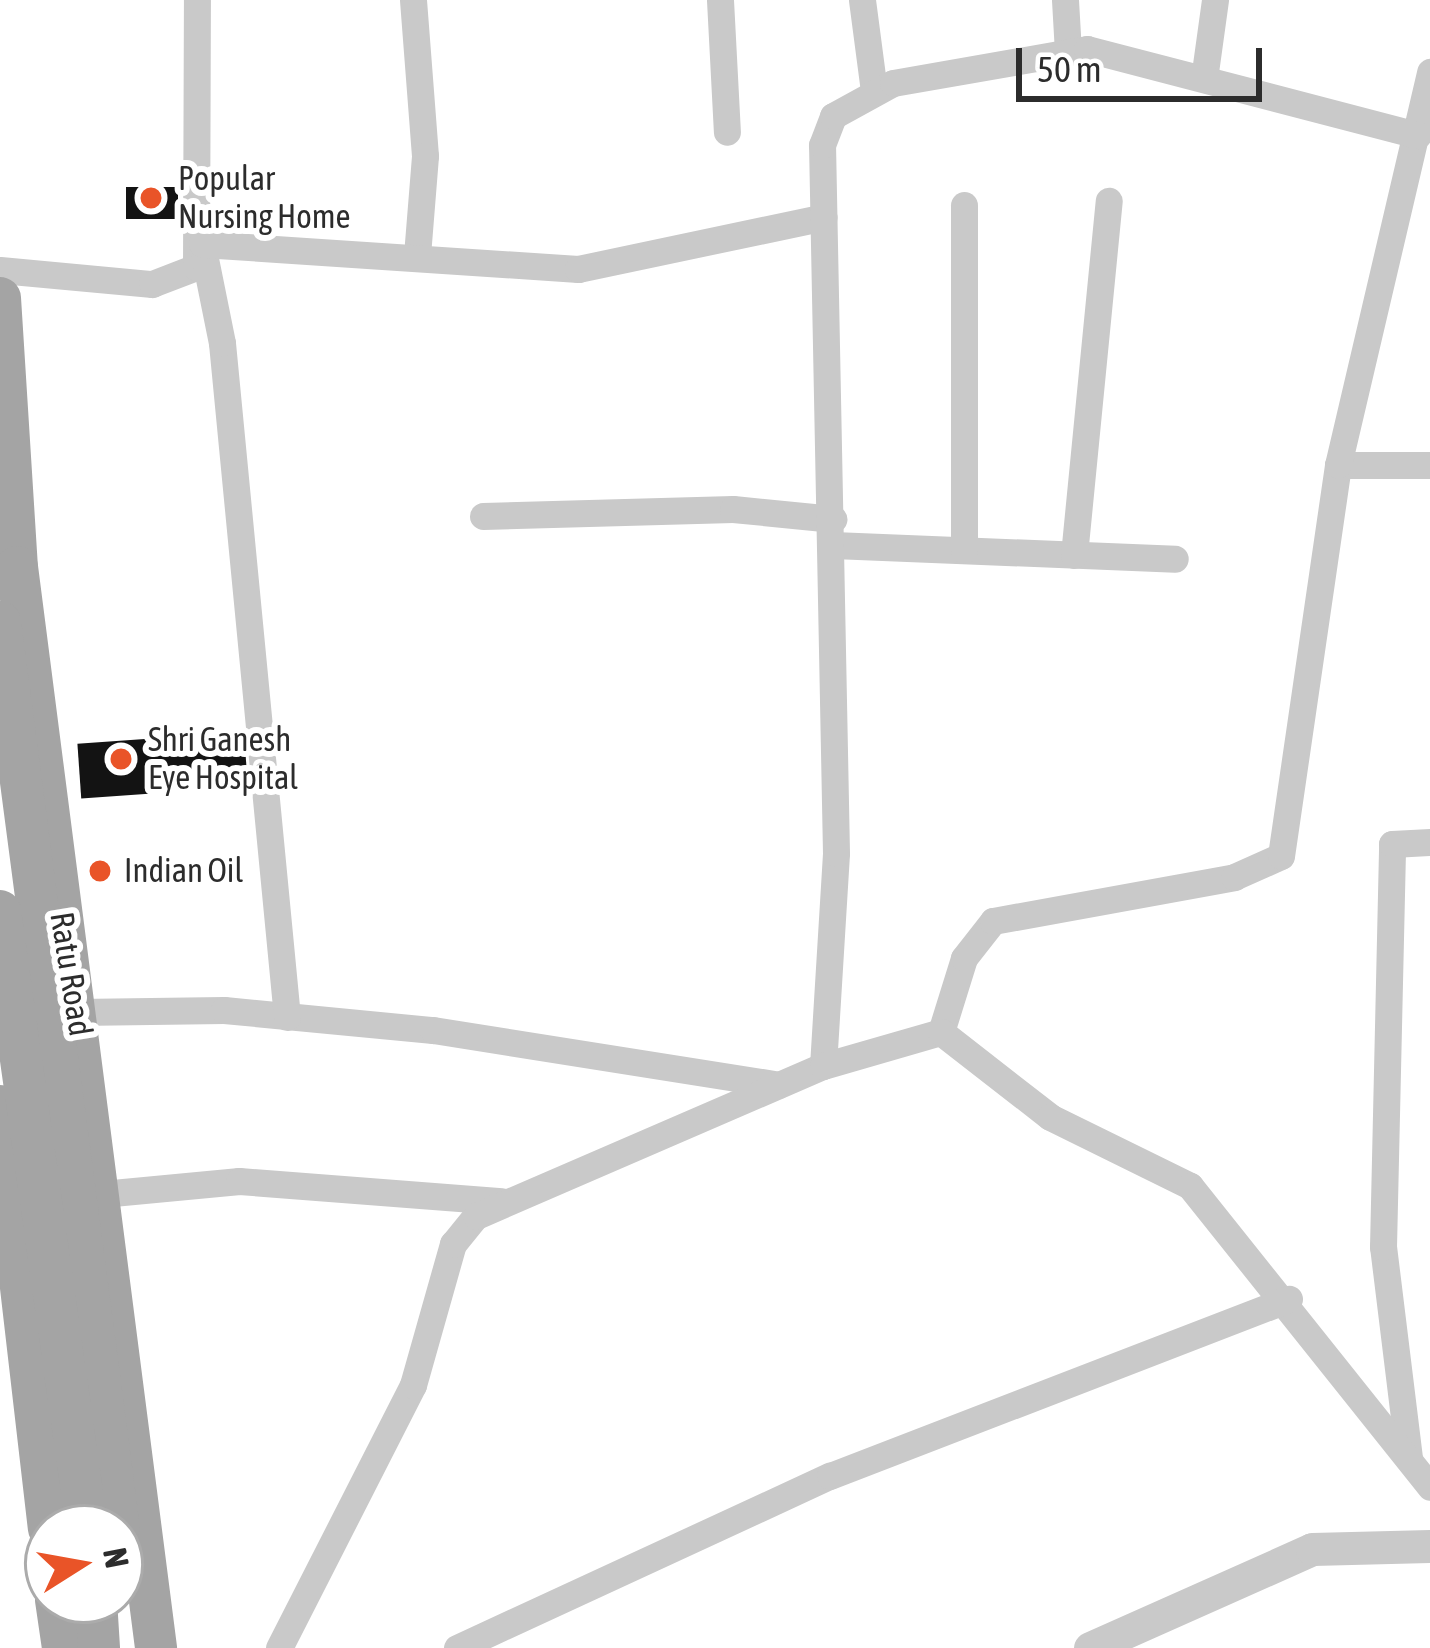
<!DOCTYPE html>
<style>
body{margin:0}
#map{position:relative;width:1430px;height:1648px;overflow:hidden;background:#fff;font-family:"Asap Condensed",sans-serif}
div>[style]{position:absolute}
.building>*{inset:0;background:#131313;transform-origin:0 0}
.minor>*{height:27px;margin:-13.5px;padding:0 13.5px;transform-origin:13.5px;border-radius:13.5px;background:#c9c9c9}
.tertiary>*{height:33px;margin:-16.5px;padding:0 16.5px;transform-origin:16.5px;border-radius:16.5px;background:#c9c9c9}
.primary>*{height:42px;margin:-21px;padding:0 21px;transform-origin:21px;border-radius:21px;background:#a4a4a4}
.primary-bridge>*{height:42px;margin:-21px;padding:0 21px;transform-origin:21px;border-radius:21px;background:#a4a4a4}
.dots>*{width:33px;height:33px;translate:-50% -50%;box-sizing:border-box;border:6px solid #fff;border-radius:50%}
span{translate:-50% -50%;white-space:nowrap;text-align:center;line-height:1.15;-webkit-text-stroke:12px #fff;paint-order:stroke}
.poi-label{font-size:33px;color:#2c2c2c}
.left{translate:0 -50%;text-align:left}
.street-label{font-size:33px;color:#2c2c2c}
.north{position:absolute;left:24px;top:1504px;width:120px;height:120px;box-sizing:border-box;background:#fff;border:3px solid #ababab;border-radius:50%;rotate:79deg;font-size:33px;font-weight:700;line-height:48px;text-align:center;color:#2c2c2c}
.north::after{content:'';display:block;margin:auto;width:42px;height:54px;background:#e95428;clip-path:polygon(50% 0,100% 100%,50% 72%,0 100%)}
.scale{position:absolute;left:1016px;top:48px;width:246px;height:54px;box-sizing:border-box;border:6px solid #2c2c2c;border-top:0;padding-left:15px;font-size:36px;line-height:42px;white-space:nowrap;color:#2c2c2c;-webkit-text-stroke:9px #fff;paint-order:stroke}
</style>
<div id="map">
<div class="building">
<i style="left:126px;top:187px;width:52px;height:32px"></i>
<i style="left:244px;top:732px;width:55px;height:167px;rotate:86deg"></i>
</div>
<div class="minor">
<i style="left:413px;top:0;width:156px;rotate:85.6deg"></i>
<i style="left:425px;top:156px;width:100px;rotate:94.6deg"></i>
<i style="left:720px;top:0;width:132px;rotate:87deg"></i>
<i style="left:862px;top:0;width:92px;rotate:82.5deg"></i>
<i style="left:1065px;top:0;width:52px;rotate:86.7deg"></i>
<i style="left:1205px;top:72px;width:73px;rotate:-82.1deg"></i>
<i style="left:0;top:270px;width:153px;rotate:5.3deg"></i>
<i style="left:152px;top:284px;width:47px;rotate:-21.1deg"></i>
<i style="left:196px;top:267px;width:267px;rotate:-89.8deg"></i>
<i style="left:1338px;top:465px;width:92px"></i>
<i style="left:483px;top:516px;width:250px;rotate:-1.6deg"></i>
<i style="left:733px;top:509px;width:101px;rotate:5.7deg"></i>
<i style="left:833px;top:545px;width:342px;rotate:2.3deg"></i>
<i style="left:964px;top:550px;width:345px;rotate:-90deg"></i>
<i style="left:1074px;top:555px;width:356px;rotate:-84.4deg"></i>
<i style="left:77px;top:1012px;width:147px;rotate:-0.8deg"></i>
<i style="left:224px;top:1010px;width:210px;rotate:5.5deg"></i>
<i style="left:433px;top:1030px;width:350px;rotate:9deg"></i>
<i style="left:287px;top:1017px;width:677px;rotate:-95.51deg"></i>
<i style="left:222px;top:343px;width:101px;rotate:-101.4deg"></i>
<i style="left:202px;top:244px;width:377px;rotate:3.8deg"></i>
<i style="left:578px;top:269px;width:251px;rotate:-11.9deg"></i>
<i style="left:941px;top:1032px;width:77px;rotate:-72.7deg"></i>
<i style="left:964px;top:958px;width:47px;rotate:-51.9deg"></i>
<i style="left:993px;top:921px;width:245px;rotate:-10.3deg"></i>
<i style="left:1234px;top:877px;width:51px;rotate:-24.1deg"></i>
<i style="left:1281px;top:856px;width:395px;rotate:-81.7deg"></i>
<i style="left:1338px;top:465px;width:404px;rotate:-76.8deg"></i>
<i style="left:823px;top:1066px;width:213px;rotate:-86.5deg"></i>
<i style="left:836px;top:853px;width:708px;rotate:-91.13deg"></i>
<i style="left:822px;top:145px;width:31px;rotate:-69deg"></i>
<i style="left:833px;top:116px;width:68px;rotate:-28.8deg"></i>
<i style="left:893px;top:83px;width:197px;rotate:-9.9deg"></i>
<i style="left:1087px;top:49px;width:342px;rotate:14.6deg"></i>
<i style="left:102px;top:1194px;width:138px;rotate:-5.4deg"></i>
<i style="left:239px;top:1181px;width:263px;rotate:4.4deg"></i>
<i style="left:1409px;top:1458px;width:213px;rotate:-97deg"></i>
<i style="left:1383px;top:1247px;width:403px;rotate:-88.7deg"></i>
<i style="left:1392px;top:844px;width:38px;rotate:-3deg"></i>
<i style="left:279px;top:1648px;width:295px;rotate:-63deg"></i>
<i style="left:413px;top:1385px;width:147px;rotate:-74.2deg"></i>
<i style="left:453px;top:1244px;width:36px;rotate:-51deg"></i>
<i style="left:476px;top:1216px;width:378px;rotate:-23.4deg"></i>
<i style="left:823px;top:1066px;width:123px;rotate:-16.1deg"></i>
<i style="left:941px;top:1032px;width:138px;rotate:37.9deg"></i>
<i style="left:1050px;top:1117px;width:156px;rotate:26.2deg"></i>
<i style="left:1190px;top:1186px;width:385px;rotate:51.4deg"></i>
<i style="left:457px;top:1648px;width:411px;rotate:-24.8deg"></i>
<i style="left:830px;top:1476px;width:492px;rotate:-21.1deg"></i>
</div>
<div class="tertiary">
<i style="left:1090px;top:1648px;width:243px;rotate:-24deg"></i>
<i style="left:1312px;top:1549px;width:118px;rotate:-1.5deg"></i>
</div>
<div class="primary">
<i style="left:0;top:298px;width:270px;rotate:86.4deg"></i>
<i style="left:17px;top:567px;width:1090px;rotate:82.67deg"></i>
<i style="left:0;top:1106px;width:425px;rotate:83.4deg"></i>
<i style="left:56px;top:1600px;width:49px;rotate:81.7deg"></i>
<i style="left:96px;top:1600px;width:48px;rotate:86.4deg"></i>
</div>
<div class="primary-bridge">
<i style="left:0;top:622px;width:914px;rotate:82.52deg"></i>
<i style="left:0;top:911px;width:623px;rotate:81.97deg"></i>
</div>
<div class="dots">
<i style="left:151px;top:198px;background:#e95428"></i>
<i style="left:121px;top:759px;background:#e95428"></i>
<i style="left:100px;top:871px;background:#e95428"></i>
</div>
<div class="poi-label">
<span class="left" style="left:178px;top:198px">Popular<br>Nursing Home</span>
<span class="left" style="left:148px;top:759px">Shri Ganesh<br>Eye Hospital</span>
<span class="left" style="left:124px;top:871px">Indian Oil</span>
</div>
<div class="street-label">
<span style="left:71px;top:974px;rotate:81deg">Ratu Road</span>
</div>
<div class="north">N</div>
<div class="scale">50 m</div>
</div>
